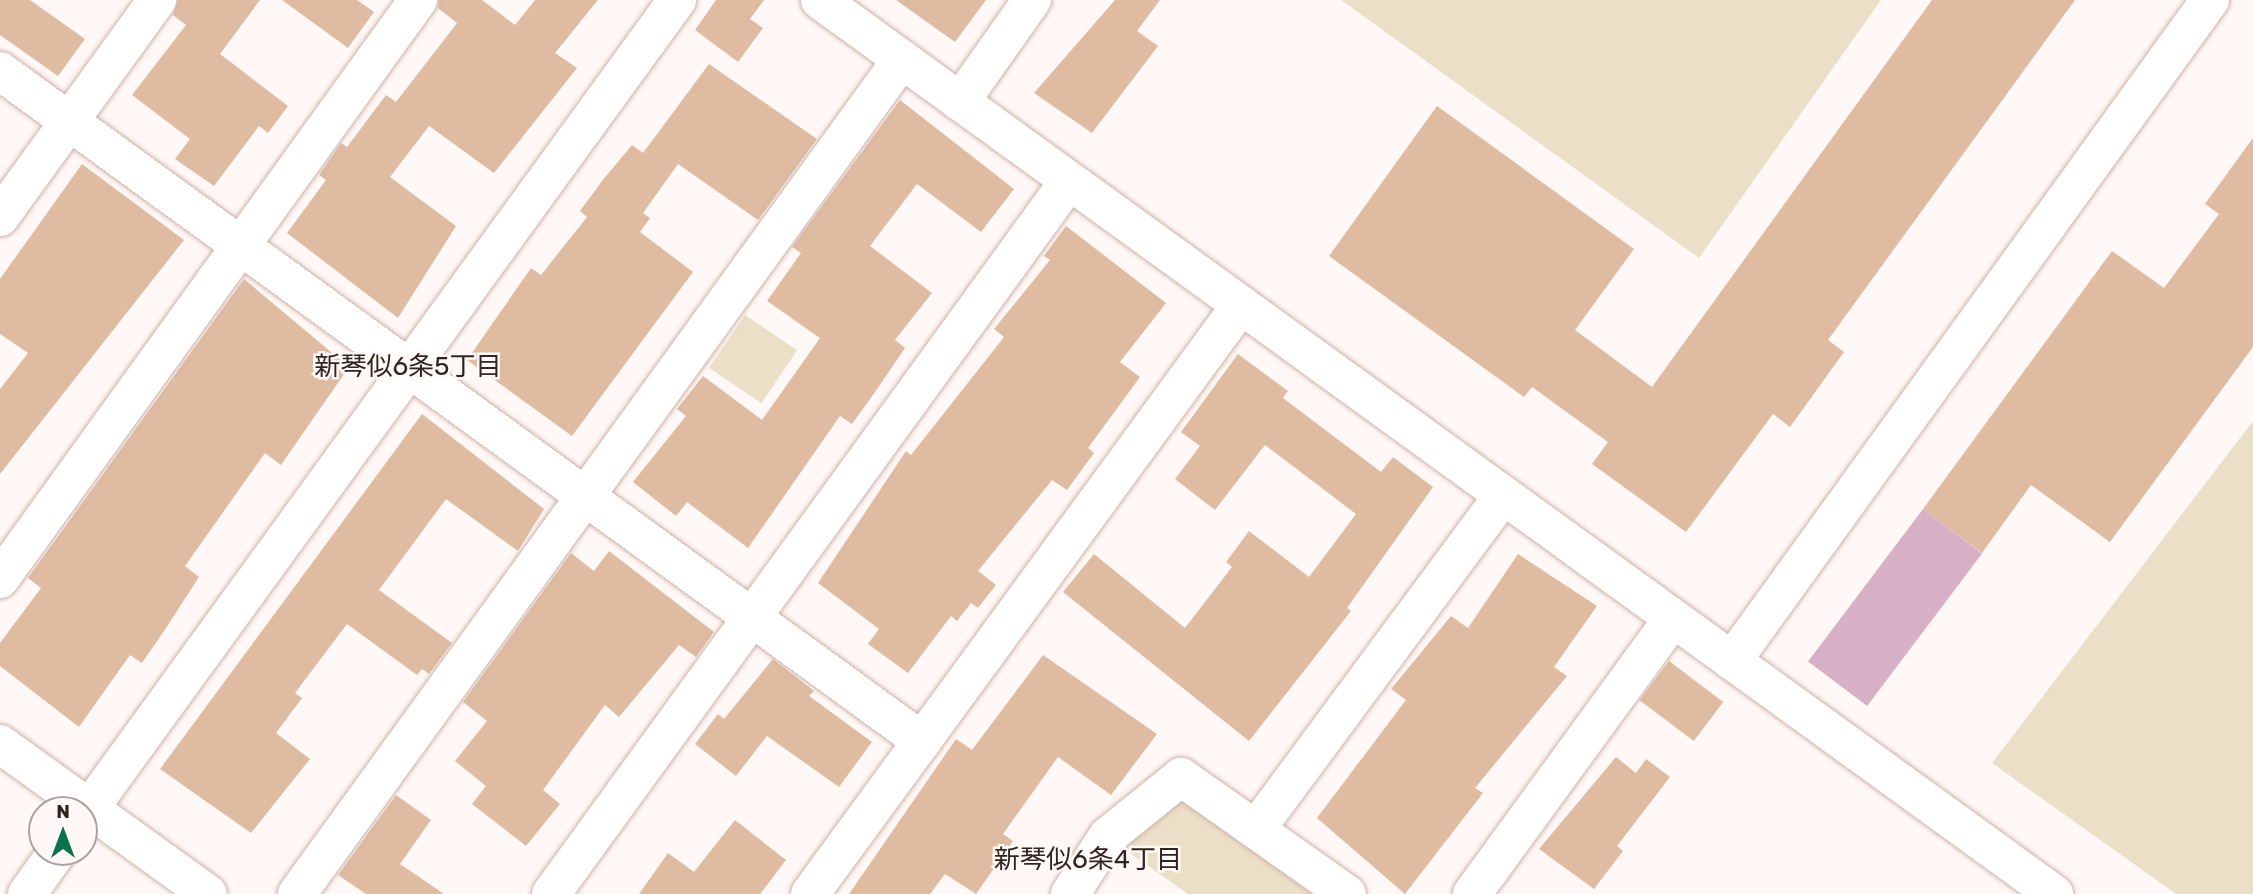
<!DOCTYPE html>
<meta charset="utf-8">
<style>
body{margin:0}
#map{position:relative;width:2253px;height:894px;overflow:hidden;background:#fff8f6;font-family:Rubik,"Noto Sans JP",sans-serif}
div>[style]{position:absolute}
.green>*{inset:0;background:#ebdfc7;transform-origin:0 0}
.water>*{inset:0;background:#d8b0c6;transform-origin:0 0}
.building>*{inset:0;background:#debba1;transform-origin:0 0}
.roads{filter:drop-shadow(0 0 2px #cfb1a9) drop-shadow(0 0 2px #cfb1a9)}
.minor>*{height:38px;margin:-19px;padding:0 19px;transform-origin:19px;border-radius:19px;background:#fff}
span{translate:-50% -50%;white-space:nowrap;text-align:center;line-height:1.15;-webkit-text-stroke:5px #fff8f6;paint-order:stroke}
.neighbourhood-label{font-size:26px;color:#302421}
.north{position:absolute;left:28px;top:796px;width:70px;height:70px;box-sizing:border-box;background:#fff8f6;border:2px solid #aca3a1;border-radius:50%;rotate:0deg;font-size:19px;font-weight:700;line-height:28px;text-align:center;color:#302421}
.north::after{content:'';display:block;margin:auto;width:24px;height:32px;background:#0a734b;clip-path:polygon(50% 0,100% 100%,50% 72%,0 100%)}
</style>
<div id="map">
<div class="green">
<i style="clip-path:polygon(1341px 0,1881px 0,1699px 258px)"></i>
<i style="left:745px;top:315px;width:63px;height:64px;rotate:34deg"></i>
<i style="clip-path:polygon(2253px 421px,2253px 894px,2176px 894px,1992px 763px)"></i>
<i style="clip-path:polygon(1184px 800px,1315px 887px,1310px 894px,1188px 894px,1124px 849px,1140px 828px)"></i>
</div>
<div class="water">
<i style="left:1923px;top:509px;width:74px;height:191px;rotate:37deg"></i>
</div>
<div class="building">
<i style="clip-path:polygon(0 0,30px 0,85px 39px,58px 76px,0 35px)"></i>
<i style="clip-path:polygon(178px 0,260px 0,220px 54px,288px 106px,268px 133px,259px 126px,214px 186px,175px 159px,190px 139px,132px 95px,186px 25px,173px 15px)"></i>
<i style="clip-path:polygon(282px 0,357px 0,374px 12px,348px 48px)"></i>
<i style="clip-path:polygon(439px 0,482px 0,515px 25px,535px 0,598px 0,555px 53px,577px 68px,494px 173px,429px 126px,390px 177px,456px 226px,398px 318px,287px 233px,326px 180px,319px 175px,341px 143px,347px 147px,386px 95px,396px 102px,457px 23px,438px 8px)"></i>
<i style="clip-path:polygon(716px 0,764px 0,750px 19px,763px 28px,738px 62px,695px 30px)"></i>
<i style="clip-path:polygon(896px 0,986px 0,955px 42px)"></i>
<i style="clip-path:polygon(1115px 0,1160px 0,1137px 31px,1158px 46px,1092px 133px,1034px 93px)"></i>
<i style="clip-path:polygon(1932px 0,2075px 0,1828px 340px,1844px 352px,1790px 427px,1773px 414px,1686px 532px,1592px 464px,1608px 442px,1532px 387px,1524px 397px,1329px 256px,1437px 106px,1634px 249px,1575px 330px,1652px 387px)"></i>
<i style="clip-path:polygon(709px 64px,817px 139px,758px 220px,678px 164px,643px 213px,650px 218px,640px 232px,693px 272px,572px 436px,467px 360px,531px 268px,541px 275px,587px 217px,580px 211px,602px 181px,632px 145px,643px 153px)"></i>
<i style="clip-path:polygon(900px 100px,1014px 189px,981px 232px,917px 184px,870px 246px,932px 293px,895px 340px,905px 348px,873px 395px,852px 424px,840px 416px,748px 548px,687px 502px,676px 516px,633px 482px,686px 416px,677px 409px,703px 376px,762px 420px,820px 338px,767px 301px,801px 253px,792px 247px)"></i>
<i style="clip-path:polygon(2253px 138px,2253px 347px,2110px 542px,2031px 485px,1982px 553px,1923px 509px,2112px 251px,2164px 288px,2219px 214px,2205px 204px)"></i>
<i style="clip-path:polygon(82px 164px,184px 240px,0 474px,0 389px,28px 353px,0 334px,0 279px)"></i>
<i style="clip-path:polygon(1066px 226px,1166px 303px,1120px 362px,1140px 377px,1088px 448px,1094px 453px,1067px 490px,1052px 480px,978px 571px,996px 585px,978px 608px,971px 603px,957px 621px,951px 616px,908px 673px,868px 644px,879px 629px,818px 583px,906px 451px,911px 455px,1004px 337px,994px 329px,1050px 260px,1044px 256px)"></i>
<i style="clip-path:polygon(244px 279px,349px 367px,281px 465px,265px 453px,185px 566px,199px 577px,166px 628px,142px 663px,130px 655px,79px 727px,0 666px,0 643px,41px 588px,28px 578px)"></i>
<i style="clip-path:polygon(1238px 354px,1288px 391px,1283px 398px,1381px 472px,1393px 457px,1433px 487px,1347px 608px,1351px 611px,1249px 741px,1063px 592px,1094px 554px,1185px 628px,1232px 567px,1226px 562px,1249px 531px,1309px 577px,1356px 514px,1265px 445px,1215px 510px,1175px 479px,1200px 446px,1181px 432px)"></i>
<i style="clip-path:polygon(422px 414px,544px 509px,518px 551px,446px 499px,379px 590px,452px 643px,429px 674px,422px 669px,417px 675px,347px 624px,295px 693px,302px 698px,276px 733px,310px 759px,251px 833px,160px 769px)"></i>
<i style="clip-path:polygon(609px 551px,714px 632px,696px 657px,679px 645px,619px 717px,605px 705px,543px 790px,560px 804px,526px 846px,472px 804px,486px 786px,455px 761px,487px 721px,463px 702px,571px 553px,594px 571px)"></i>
<i style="clip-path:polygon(1518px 554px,1597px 606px,1554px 667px,1567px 676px,1475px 788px,1483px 793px,1405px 894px,1317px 818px,1406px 700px,1391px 689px,1451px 616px,1468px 628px)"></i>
<i style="clip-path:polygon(1043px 655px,1157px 734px,1111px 795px,1058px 757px,1003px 834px,1013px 841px,976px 894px,945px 874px,930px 894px,849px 894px,956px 739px,972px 750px)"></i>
<i style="clip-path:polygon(773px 659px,814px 691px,809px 696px,872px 742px,839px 787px,767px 736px,736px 776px,695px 744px,718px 714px,724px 719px)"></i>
<i style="left:1669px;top:661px;width:68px;height:49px;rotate:37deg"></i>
<i style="clip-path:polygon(1616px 757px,1636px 773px,1646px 759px,1670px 777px,1617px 846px,1623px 851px,1594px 889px,1539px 849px)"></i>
<i style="clip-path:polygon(396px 795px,431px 820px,400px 864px,444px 894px,366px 894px,338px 875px)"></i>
<i style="clip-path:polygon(735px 820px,786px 860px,760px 894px,639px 894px,668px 853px,694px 872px)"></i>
</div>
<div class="roads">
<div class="minor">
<i style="left:820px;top:0;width:1524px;rotate:35.92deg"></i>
<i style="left:0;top:71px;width:1140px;rotate:36.01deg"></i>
<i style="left:960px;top:102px;width:125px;rotate:-54.8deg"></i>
<i style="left:0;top:217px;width:268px;rotate:-54.1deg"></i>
<i style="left:0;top:579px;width:714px;rotate:-54.17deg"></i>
<i style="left:1732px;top:661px;width:816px;rotate:-54.13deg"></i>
<i style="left:0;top:744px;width:256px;rotate:35.8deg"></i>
<i style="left:84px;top:816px;width:1009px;rotate:-53.99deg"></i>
<i style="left:1257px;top:828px;width:414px;rotate:-53.5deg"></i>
<i style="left:27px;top:894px;width:52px;rotate:-54.5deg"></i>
<i style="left:297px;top:894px;width:1031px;rotate:-54.07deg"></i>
<i style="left:551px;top:894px;width:881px;rotate:-54deg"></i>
<i style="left:810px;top:894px;width:730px;rotate:-53.81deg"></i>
<i style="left:1070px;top:894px;width:69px;rotate:-56.8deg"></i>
<i style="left:1108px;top:836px;width:94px;rotate:-38.9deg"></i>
<i style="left:1181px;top:777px;width:203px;rotate:35.2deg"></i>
<i style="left:1472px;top:894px;width:341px;rotate:-53.9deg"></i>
</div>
</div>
<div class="neighbourhood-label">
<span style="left:408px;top:367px">新琴似6条5丁目</span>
<span style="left:1088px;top:860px">新琴似6条4丁目</span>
</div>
<div class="north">N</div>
</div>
